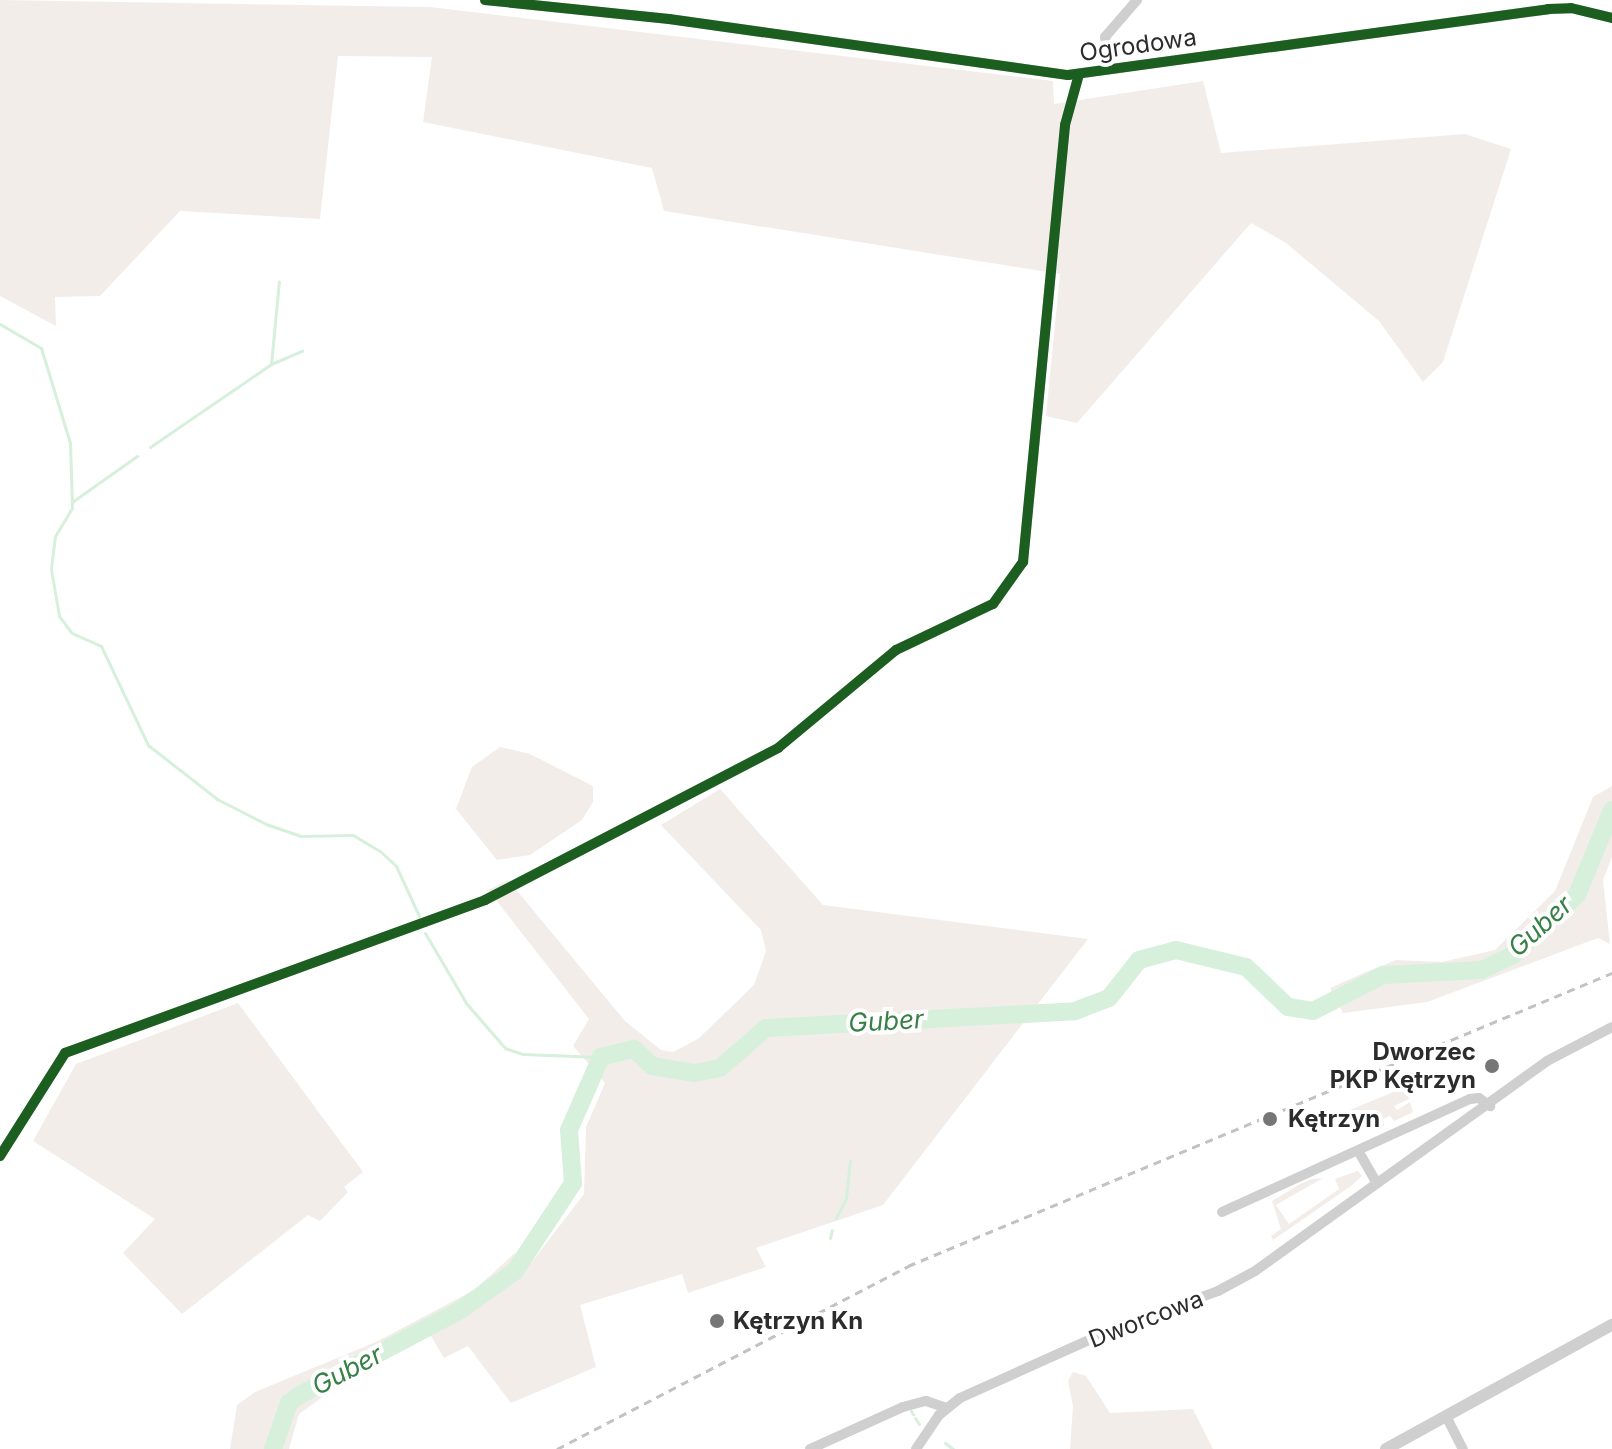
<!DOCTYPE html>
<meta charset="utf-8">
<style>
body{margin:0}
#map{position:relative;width:1612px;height:1449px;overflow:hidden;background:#fff;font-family:Inter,sans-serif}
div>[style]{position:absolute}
.green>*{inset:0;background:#f3edea}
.stream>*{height:3px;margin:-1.5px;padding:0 1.5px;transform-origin:1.5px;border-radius:1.5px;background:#d6f0dc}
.river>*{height:18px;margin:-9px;padding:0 9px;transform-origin:9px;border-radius:9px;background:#d6f0dc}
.minor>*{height:10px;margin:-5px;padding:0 5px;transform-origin:5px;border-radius:5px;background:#cfcfcf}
.tertiary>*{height:12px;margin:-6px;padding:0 6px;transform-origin:6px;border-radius:6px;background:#cfcfcf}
.rail>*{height:3px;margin-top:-1.5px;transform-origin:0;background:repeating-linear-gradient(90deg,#c2c2c2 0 8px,transparent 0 14px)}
.cycleway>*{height:10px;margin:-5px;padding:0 5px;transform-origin:5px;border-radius:5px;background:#1b5e20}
.dots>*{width:22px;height:22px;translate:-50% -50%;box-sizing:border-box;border:4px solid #fff;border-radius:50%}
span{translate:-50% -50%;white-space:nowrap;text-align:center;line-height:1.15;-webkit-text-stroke:8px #fff;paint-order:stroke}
.street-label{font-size:24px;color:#2c2c2c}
.poi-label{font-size:24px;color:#2c2c2c;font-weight:700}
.right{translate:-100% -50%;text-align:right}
.left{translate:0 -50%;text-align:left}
.water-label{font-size:26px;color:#378046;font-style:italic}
</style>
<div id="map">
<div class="green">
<i style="clip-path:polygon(0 0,430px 7px,1053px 81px,1054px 104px,1203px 81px,1221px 153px,1465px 134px,1511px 149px,1443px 362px,1423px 382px,1379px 321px,1286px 243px,1251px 223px,1077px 423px,1046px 416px,1060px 274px,664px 211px,652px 168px,423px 122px,432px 57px,338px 56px,320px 219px,180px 211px,100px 296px,55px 297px,56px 326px,0 296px)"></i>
<i style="clip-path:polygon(500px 747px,530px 754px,593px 786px,593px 802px,582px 820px,530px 855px,497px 860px,456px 809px,472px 767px)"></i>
<i style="clip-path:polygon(1612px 786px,1612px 857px,1603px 880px,1610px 944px,1598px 938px,1427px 1002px,1343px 1013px,1330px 988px,1366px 972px,1396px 960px,1442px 962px,1495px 950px,1555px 891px,1593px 797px)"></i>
<i style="clip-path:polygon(720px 789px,823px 905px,1088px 939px,883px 1205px,756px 1248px,766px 1267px,688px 1293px,682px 1274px,580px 1305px,596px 1367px,511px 1403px,468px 1346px,444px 1358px,431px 1336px,363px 1368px,299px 1414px,289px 1449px,230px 1449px,237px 1405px,255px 1392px,376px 1342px,474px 1290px,515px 1253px,531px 1263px,584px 1194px,586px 1127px,605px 1083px,573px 1046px,589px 1019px,488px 890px,508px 880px,625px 1021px,661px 1050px,673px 1052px,698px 1039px,754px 985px,766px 951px,761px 930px,661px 825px)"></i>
<i style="clip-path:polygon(238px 1003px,363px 1172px,344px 1187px,348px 1192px,320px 1221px,308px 1215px,182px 1314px,123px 1253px,155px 1219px,33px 1141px,76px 1064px)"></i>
<i style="clip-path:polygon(1444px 1071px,1407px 1091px,1409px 1099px,1394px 1106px,1397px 1110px,1410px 1102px,1413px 1112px,1394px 1121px,1390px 1116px,1383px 1119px,1384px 1125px,1374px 1131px,1366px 1122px,1369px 1116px,1337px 1129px,1333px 1117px)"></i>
<i style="clip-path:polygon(1358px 1171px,1362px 1176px,1351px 1186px,1273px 1240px,1271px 1236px,1281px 1229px,1272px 1201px,1300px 1184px,1312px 1179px,1323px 1178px,1276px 1205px,1289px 1224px,1339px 1189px,1335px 1179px)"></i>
<i style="clip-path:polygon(1073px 1372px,1086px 1376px,1110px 1413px,1193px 1409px,1213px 1449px,1070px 1449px,1073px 1406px,1068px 1381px)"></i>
</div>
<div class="stream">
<i style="left:0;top:324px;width:48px;rotate:30.3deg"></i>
<i style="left:41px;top:348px;width:99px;rotate:73deg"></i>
<i style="left:70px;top:443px;width:65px;rotate:88.2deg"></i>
<i style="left:72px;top:508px;width:33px;rotate:121deg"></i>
<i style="left:55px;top:536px;width:33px;rotate:97deg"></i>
<i style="left:51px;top:569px;width:48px;rotate:80.3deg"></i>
<i style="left:59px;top:616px;width:21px;rotate:53deg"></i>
<i style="left:72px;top:633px;width:32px;rotate:24deg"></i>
<i style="left:101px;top:646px;width:110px;rotate:64.6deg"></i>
<i style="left:148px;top:745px;width:88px;rotate:38deg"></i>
<i style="left:217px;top:799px;width:55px;rotate:27deg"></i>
<i style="left:266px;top:824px;width:36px;rotate:19deg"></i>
<i style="left:300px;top:836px;width:53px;rotate:-1.1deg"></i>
<i style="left:353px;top:835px;width:31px;rotate:31deg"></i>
<i style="left:380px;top:851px;width:22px;rotate:43deg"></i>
<i style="left:396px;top:866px;width:55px;rotate:65.3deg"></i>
<i style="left:271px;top:364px;width:83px;rotate:-84.5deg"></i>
<i style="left:150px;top:447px;width:147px;rotate:-34.4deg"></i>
<i style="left:271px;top:364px;width:34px;rotate:-23deg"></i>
<i style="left:72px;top:502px;width:80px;rotate:-35.3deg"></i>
<i style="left:425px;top:933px;width:81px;rotate:59.6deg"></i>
<i style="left:466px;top:1003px;width:60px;rotate:49.1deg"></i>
<i style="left:505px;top:1048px;width:18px;rotate:19deg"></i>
<i style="left:522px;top:1054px;width:79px;rotate:2.2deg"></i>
<i style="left:836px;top:1218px;width:22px;rotate:-63deg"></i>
<i style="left:846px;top:1198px;width:38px;rotate:-84deg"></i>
<i style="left:830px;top:1238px;width:8px;rotate:-76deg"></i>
<i style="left:911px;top:1411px;width:4px;rotate:56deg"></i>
<i style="left:915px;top:1418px;width:7px;rotate:56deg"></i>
<i style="left:945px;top:1443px;width:10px;rotate:37deg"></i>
</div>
<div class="river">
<i style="left:273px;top:1449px;width:49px;rotate:-70.8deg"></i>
<i style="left:289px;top:1403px;width:11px;rotate:-38deg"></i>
<i style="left:298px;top:1396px;width:186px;rotate:-27.9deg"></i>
<i style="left:462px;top:1309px;width:65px;rotate:-35.6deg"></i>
<i style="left:515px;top:1271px;width:105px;rotate:-56.6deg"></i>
<i style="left:573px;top:1183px;width:53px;rotate:-94.3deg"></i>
<i style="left:569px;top:1130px;width:80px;rotate:-66.3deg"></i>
<i style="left:601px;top:1057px;width:34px;rotate:-14deg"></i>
<i style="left:634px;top:1049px;width:25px;rotate:43deg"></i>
<i style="left:652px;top:1066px;width:43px;rotate:9.5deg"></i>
<i style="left:694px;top:1073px;width:26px;rotate:-11deg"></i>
<i style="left:720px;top:1068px;width:61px;rotate:-41deg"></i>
<i style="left:766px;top:1028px;width:309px;rotate:-3.1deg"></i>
<i style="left:1075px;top:1011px;width:36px;rotate:-21deg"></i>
<i style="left:1109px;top:998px;width:48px;rotate:-51.7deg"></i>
<i style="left:1139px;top:960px;width:38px;rotate:-15deg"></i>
<i style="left:1176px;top:950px;width:72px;rotate:13.7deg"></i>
<i style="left:1246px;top:967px;width:58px;rotate:43.6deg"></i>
<i style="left:1288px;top:1007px;width:25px;rotate:9deg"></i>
<i style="left:1313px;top:1011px;width:79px;rotate:-27.2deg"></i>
<i style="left:1383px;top:975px;width:99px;rotate:-2.9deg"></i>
<i style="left:1482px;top:970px;width:34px;rotate:-26deg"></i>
<i style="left:1513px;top:955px;width:88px;rotate:-43.2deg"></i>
<i style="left:1577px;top:895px;width:92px;rotate:-67.6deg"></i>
</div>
<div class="minor">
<i style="left:485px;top:0;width:185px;rotate:5.9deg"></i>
<i style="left:669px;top:19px;width:403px;rotate:8deg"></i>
<i style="left:1068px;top:75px;width:485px;rotate:-7.8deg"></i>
<i style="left:1548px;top:9px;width:23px;rotate:-2deg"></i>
<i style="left:1571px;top:8px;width:42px;rotate:13.7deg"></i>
<i style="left:1108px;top:69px;width:32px;rotate:-95deg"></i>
<i style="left:1105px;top:37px;width:49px;rotate:-49.1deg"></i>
<i style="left:1360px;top:1154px;width:34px;rotate:60deg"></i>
<i style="left:0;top:1156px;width:122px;rotate:-57.7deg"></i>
<i style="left:65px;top:1053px;width:447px;rotate:-20deg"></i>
<i style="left:485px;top:900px;width:330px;rotate:-27.4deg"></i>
<i style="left:778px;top:748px;width:153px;rotate:-39.7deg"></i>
<i style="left:896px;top:650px;width:107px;rotate:-25.4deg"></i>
<i style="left:993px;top:604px;width:52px;rotate:-54.5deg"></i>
<i style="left:1023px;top:562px;width:439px;rotate:-84.5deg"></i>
<i style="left:1065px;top:125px;width:53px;rotate:-74.6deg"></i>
<i style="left:1222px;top:1212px;width:273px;rotate:-24.5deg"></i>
<i style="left:1470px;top:1099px;width:9px;rotate:-6deg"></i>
<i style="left:1479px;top:1098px;width:14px;rotate:36deg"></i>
<i style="left:1446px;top:1416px;width:37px;rotate:63deg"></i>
<i style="left:810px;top:1449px;width:102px;rotate:-24.3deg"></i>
<i style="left:903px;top:1407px;width:24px;rotate:-15deg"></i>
<i style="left:926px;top:1401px;width:21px;rotate:19deg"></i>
<i style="left:916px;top:1449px;width:41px;rotate:-55.9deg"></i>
<i style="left:939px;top:1415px;width:27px;rotate:-39deg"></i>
<i style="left:960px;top:1398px;width:171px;rotate:-24.2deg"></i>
<i style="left:1116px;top:1328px;width:109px;rotate:-19.9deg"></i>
<i style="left:1218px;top:1291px;width:42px;rotate:-28.4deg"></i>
<i style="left:1255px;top:1271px;width:360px;rotate:-35.7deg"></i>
<i style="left:1547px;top:1061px;width:73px;rotate:-27.6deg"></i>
</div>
<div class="tertiary">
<i style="left:1386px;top:1449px;width:258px;rotate:-28.8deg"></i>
</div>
<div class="rail">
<i style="left:557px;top:1449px;width:396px;rotate:-27.5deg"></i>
<i style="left:908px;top:1266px;width:763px;rotate:-22.6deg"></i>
</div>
<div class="cycleway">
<i style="left:485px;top:0;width:185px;rotate:5.9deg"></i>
<i style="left:669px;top:19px;width:403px;rotate:8deg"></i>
<i style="left:1068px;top:75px;width:485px;rotate:-7.8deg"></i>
<i style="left:1548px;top:9px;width:23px;rotate:-2deg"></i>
<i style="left:1571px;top:8px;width:42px;rotate:13.7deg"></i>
<i style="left:0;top:1156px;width:122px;rotate:-57.7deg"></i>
<i style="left:65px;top:1053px;width:447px;rotate:-20deg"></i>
<i style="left:485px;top:900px;width:330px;rotate:-27.4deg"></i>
<i style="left:778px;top:748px;width:153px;rotate:-39.7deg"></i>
<i style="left:896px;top:650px;width:107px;rotate:-25.4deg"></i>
<i style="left:993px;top:604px;width:52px;rotate:-54.5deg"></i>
<i style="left:1023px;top:562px;width:439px;rotate:-84.5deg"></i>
<i style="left:1065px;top:125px;width:53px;rotate:-74.6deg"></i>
</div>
<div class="dots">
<i style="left:1492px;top:1066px;background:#767676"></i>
<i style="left:1270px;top:1119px;background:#767676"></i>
<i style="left:717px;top:1321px;background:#767676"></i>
</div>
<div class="street-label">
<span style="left:1138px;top:45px;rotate:-8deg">Ogrodowa</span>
<span style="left:1146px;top:1319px;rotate:-21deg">Dworcowa</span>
</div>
<div class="poi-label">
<span class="right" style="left:1476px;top:1066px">Dworzec<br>PKP Kętrzyn</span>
<span class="left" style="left:1288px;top:1119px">Kętrzyn</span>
<span class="left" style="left:733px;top:1321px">Kętrzyn Kn</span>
</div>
<div class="water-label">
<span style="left:1540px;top:926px;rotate:-42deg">Guber</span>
<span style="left:886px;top:1021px;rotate:-3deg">Guber</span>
<span style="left:347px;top:1370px;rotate:-28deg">Guber</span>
</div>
</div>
